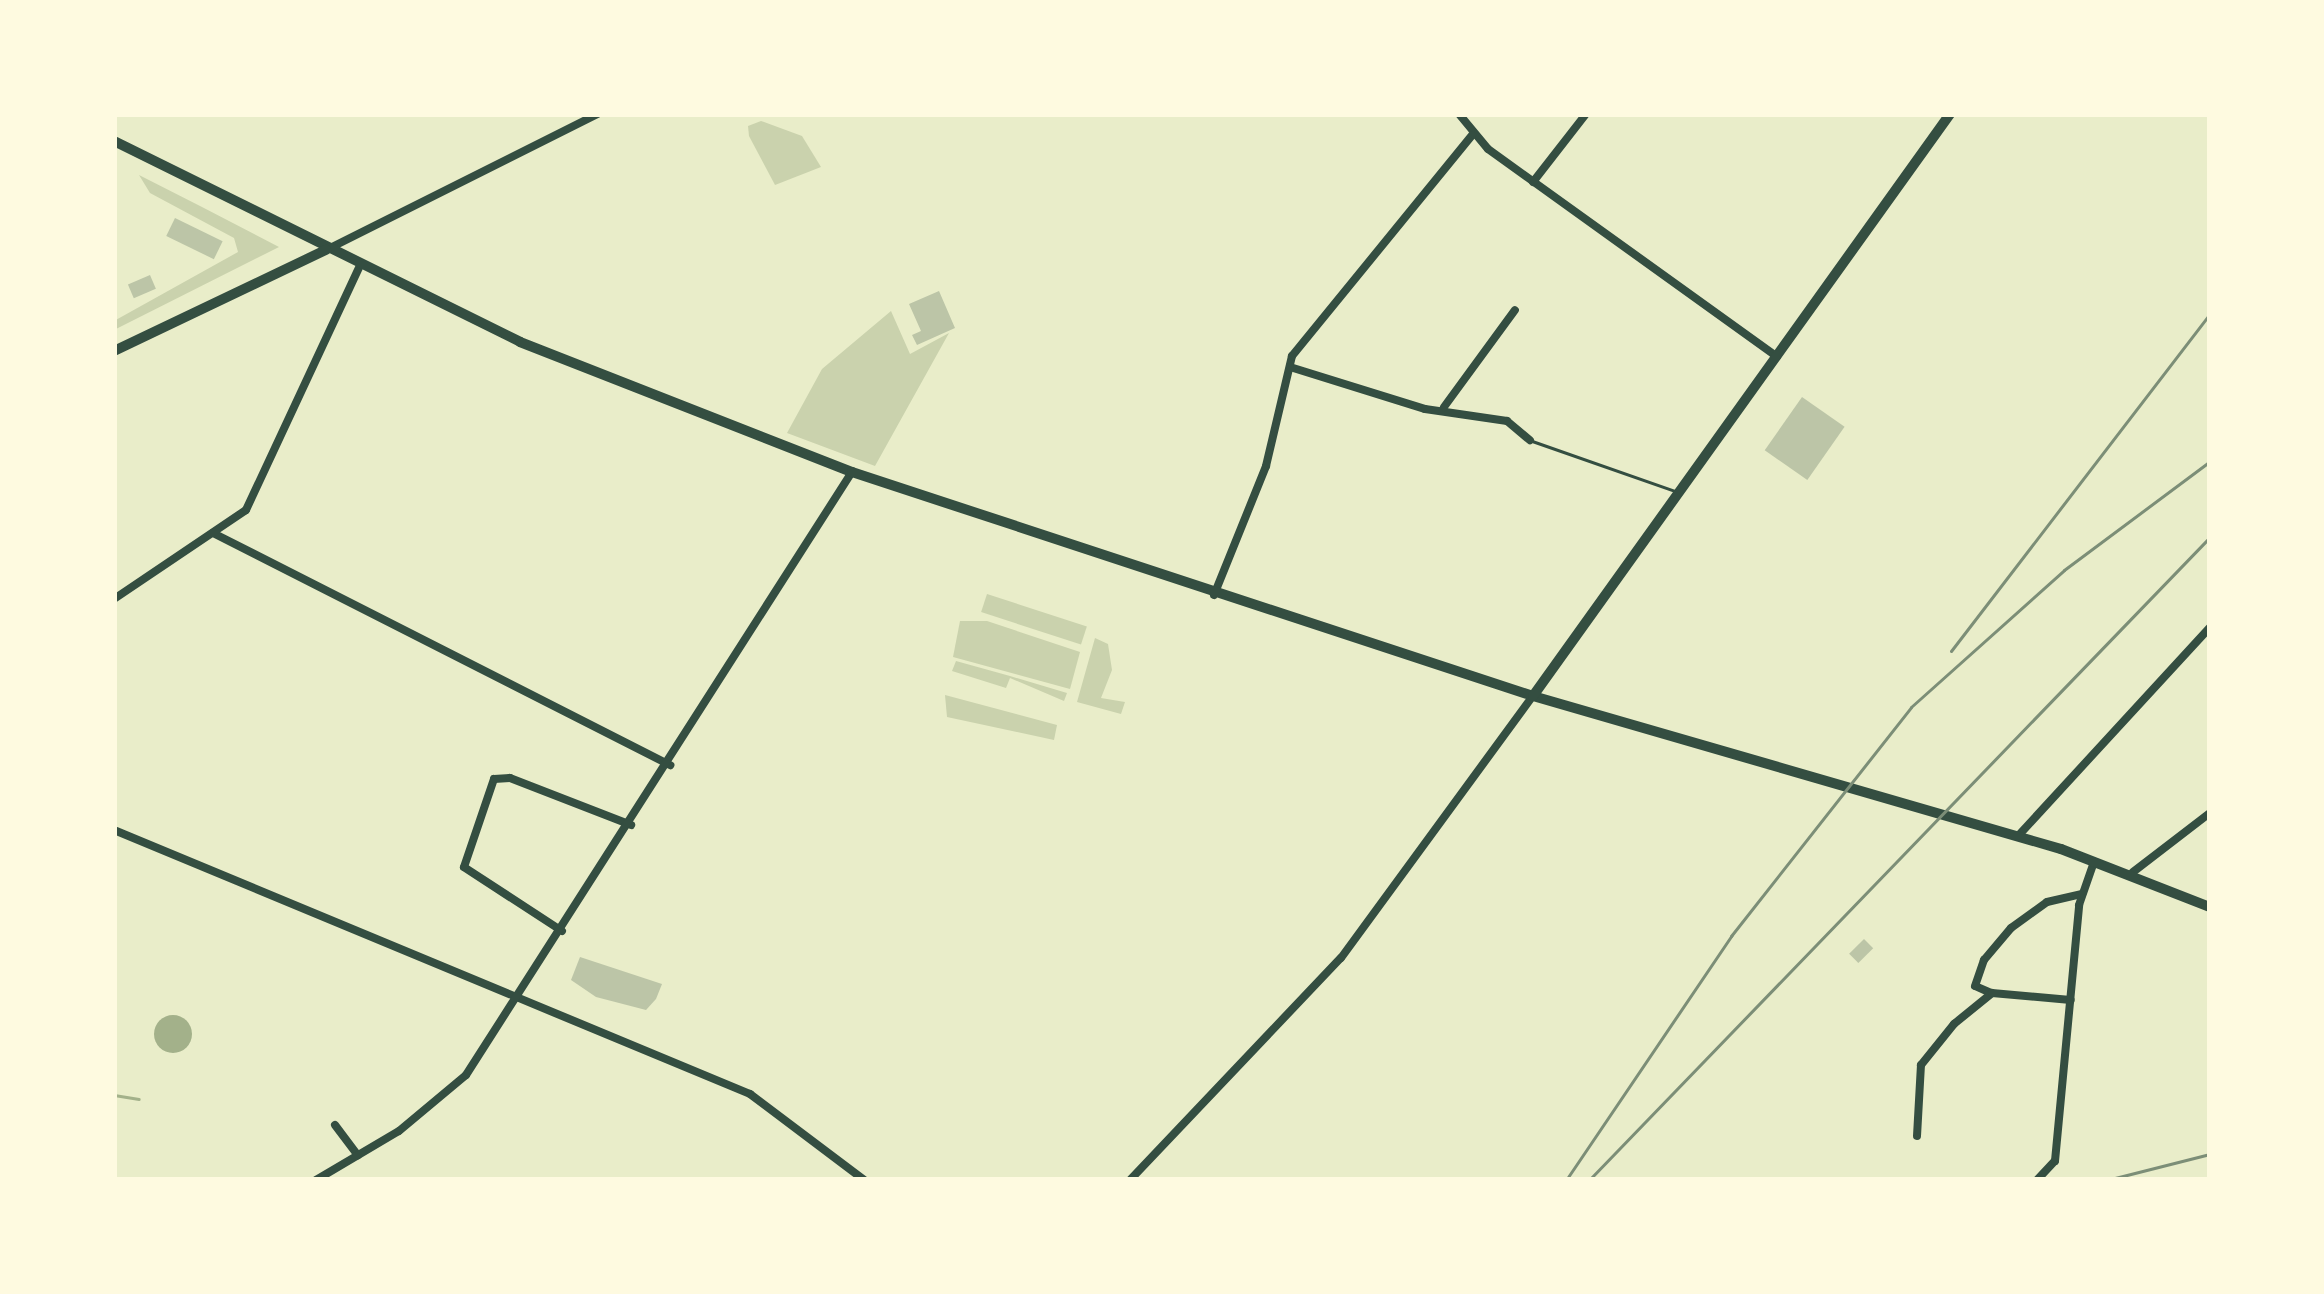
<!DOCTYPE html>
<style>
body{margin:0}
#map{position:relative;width:2324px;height:1294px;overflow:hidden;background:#e9edc9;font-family:Commissioner,sans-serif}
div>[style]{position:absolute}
.green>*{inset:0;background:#cad2ad;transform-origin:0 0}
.water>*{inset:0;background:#a3b18a}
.round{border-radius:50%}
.stream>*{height:3px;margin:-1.5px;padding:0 1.5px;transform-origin:1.5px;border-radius:1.5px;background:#a3b18a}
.building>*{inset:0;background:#bcc5a7;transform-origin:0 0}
.service>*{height:3px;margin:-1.5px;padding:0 1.5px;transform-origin:1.5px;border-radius:1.5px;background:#344e41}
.minor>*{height:8px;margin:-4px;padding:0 4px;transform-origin:4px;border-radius:4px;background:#344e41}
.secondary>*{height:10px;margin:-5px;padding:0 5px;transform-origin:5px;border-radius:5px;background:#344e41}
.rail>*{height:3px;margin:-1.5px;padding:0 1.5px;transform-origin:1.5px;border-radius:1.5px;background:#7c8e77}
span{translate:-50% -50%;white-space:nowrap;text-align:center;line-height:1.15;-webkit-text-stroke:12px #fefae0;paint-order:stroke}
.frame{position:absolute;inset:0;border:117px solid #fefae0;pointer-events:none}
</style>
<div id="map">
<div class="green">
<i style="clip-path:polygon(761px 121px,802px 136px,821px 167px,775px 185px,749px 136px,748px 126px)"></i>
<i style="clip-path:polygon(139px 175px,202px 207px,279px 247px,114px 330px,114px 321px,238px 252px,234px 238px,150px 193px)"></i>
<i style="clip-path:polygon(891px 311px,910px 354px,949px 333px,875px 466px,787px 433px,822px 369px)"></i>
<i style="left:987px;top:594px;width:105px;height:19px;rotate:18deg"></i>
<i style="clip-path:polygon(960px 621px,987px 621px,1080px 652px,1070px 689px,953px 657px)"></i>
<i style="clip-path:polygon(1095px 638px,1108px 644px,1112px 670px,1101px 698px,1125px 702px,1121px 714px,1077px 702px)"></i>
<i style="clip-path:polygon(956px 661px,1010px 676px,1067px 693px,1064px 701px,1010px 678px,1006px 688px,952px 671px)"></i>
<i style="clip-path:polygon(945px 695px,1057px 725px,1054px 740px,947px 717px)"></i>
</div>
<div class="water">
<i class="round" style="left:154px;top:1015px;width:38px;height:38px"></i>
</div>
<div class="stream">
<i style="left:114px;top:1095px;width:25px;rotate:9deg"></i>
</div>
<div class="building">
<i style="left:175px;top:218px;width:53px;height:20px;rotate:26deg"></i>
<i style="left:150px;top:275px;width:15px;height:24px;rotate:67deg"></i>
<i style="clip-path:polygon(939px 291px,955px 328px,917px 345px,912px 335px,921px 331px,909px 304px)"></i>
<i style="left:1802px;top:397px;width:52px;height:65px;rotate:35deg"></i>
<i style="left:1864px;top:939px;width:13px;height:21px;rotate:45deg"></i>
<i style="clip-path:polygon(580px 957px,662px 984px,656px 999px,646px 1010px,596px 997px,571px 980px)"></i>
</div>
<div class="service">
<i style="left:1532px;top:441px;width:151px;rotate:19.3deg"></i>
</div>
<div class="minor">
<i style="left:1459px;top:114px;width:45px;rotate:50.4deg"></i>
<i style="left:1488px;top:149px;width:356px;rotate:35.7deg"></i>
<i style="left:1533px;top:182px;width:86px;rotate:-52.1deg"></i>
<i style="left:328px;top:249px;width:302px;rotate:-26.6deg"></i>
<i style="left:1290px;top:367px;width:141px;rotate:17.3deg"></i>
<i style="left:1425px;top:409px;width:83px;rotate:8.3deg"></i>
<i style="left:1507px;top:421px;width:30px;rotate:40deg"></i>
<i style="left:1444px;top:407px;width:120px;rotate:-53.8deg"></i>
<i style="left:213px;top:533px;width:513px;rotate:26.92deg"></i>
<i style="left:1214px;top:595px;width:139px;rotate:-68deg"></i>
<i style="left:1266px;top:466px;width:113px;rotate:-76.7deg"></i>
<i style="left:1292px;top:356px;width:285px;rotate:-50.8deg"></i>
<i style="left:114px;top:599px;width:159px;rotate:-34deg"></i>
<i style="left:246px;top:510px;width:267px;rotate:-65deg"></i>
<i style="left:114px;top:830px;width:689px;rotate:22.54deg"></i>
<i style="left:750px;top:1094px;width:143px;rotate:37deg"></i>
<i style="left:2018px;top:836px;width:284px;rotate:-47.4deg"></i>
<i style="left:2133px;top:872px;width:97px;rotate:-37.5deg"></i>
<i style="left:562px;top:931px;width:117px;rotate:-146.9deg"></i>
<i style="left:464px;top:867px;width:93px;rotate:-71.2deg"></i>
<i style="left:494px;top:779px;width:16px;rotate:-4deg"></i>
<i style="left:510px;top:778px;width:130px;rotate:21.2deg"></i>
<i style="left:1991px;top:993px;width:17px;rotate:-156deg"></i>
<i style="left:1975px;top:986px;width:28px;rotate:-71deg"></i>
<i style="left:1984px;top:960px;width:42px;rotate:-49.8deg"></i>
<i style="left:2011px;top:928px;width:44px;rotate:-35.8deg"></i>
<i style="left:2047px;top:902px;width:36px;rotate:-13deg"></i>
<i style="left:335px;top:1125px;width:38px;rotate:53deg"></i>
<i style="left:1917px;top:1136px;width:71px;rotate:-86.8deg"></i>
<i style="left:1921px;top:1065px;width:53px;rotate:-51.2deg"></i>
<i style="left:1954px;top:1024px;width:49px;rotate:-39.2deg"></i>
<i style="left:1992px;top:993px;width:79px;rotate:5.1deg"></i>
<i style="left:316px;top:1180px;width:96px;rotate:-30.6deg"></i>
<i style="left:399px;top:1131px;width:87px;rotate:-39.9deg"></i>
<i style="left:466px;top:1075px;width:716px;rotate:-57.38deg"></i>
<i style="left:1130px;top:1180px;width:306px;rotate:-46.5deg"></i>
<i style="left:1341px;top:958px;width:325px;rotate:-53.8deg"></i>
<i style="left:2037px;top:1180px;width:26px;rotate:-47deg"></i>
<i style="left:2055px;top:1161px;width:257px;rotate:-84.6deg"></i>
<i style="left:2079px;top:905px;width:46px;rotate:-70.8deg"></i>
</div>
<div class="secondary">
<i style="left:114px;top:141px;width:453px;rotate:26.3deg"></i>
<i style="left:520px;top:342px;width:357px;rotate:21.4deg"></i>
<i style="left:852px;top:472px;width:717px;rotate:18.21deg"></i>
<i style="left:1533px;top:696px;width:550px;rotate:16.16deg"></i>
<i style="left:2061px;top:849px;width:160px;rotate:21.3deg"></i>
<i style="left:114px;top:351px;width:235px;rotate:-25.5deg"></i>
<i style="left:1533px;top:696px;width:716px;rotate:-54.38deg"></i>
</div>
<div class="rail">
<i style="left:1951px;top:651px;width:425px;rotate:-52.5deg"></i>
<i style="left:1566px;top:1180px;width:295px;rotate:-55.9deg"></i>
<i style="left:1731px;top:936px;width:291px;rotate:-51.8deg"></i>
<i style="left:1911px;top:707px;width:205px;rotate:-41.8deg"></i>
<i style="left:2064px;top:570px;width:182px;rotate:-36.7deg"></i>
<i style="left:1589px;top:1180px;width:894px;rotate:-46deg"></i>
<i style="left:2107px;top:1180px;width:106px;rotate:-14.2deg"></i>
</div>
<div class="frame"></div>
</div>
